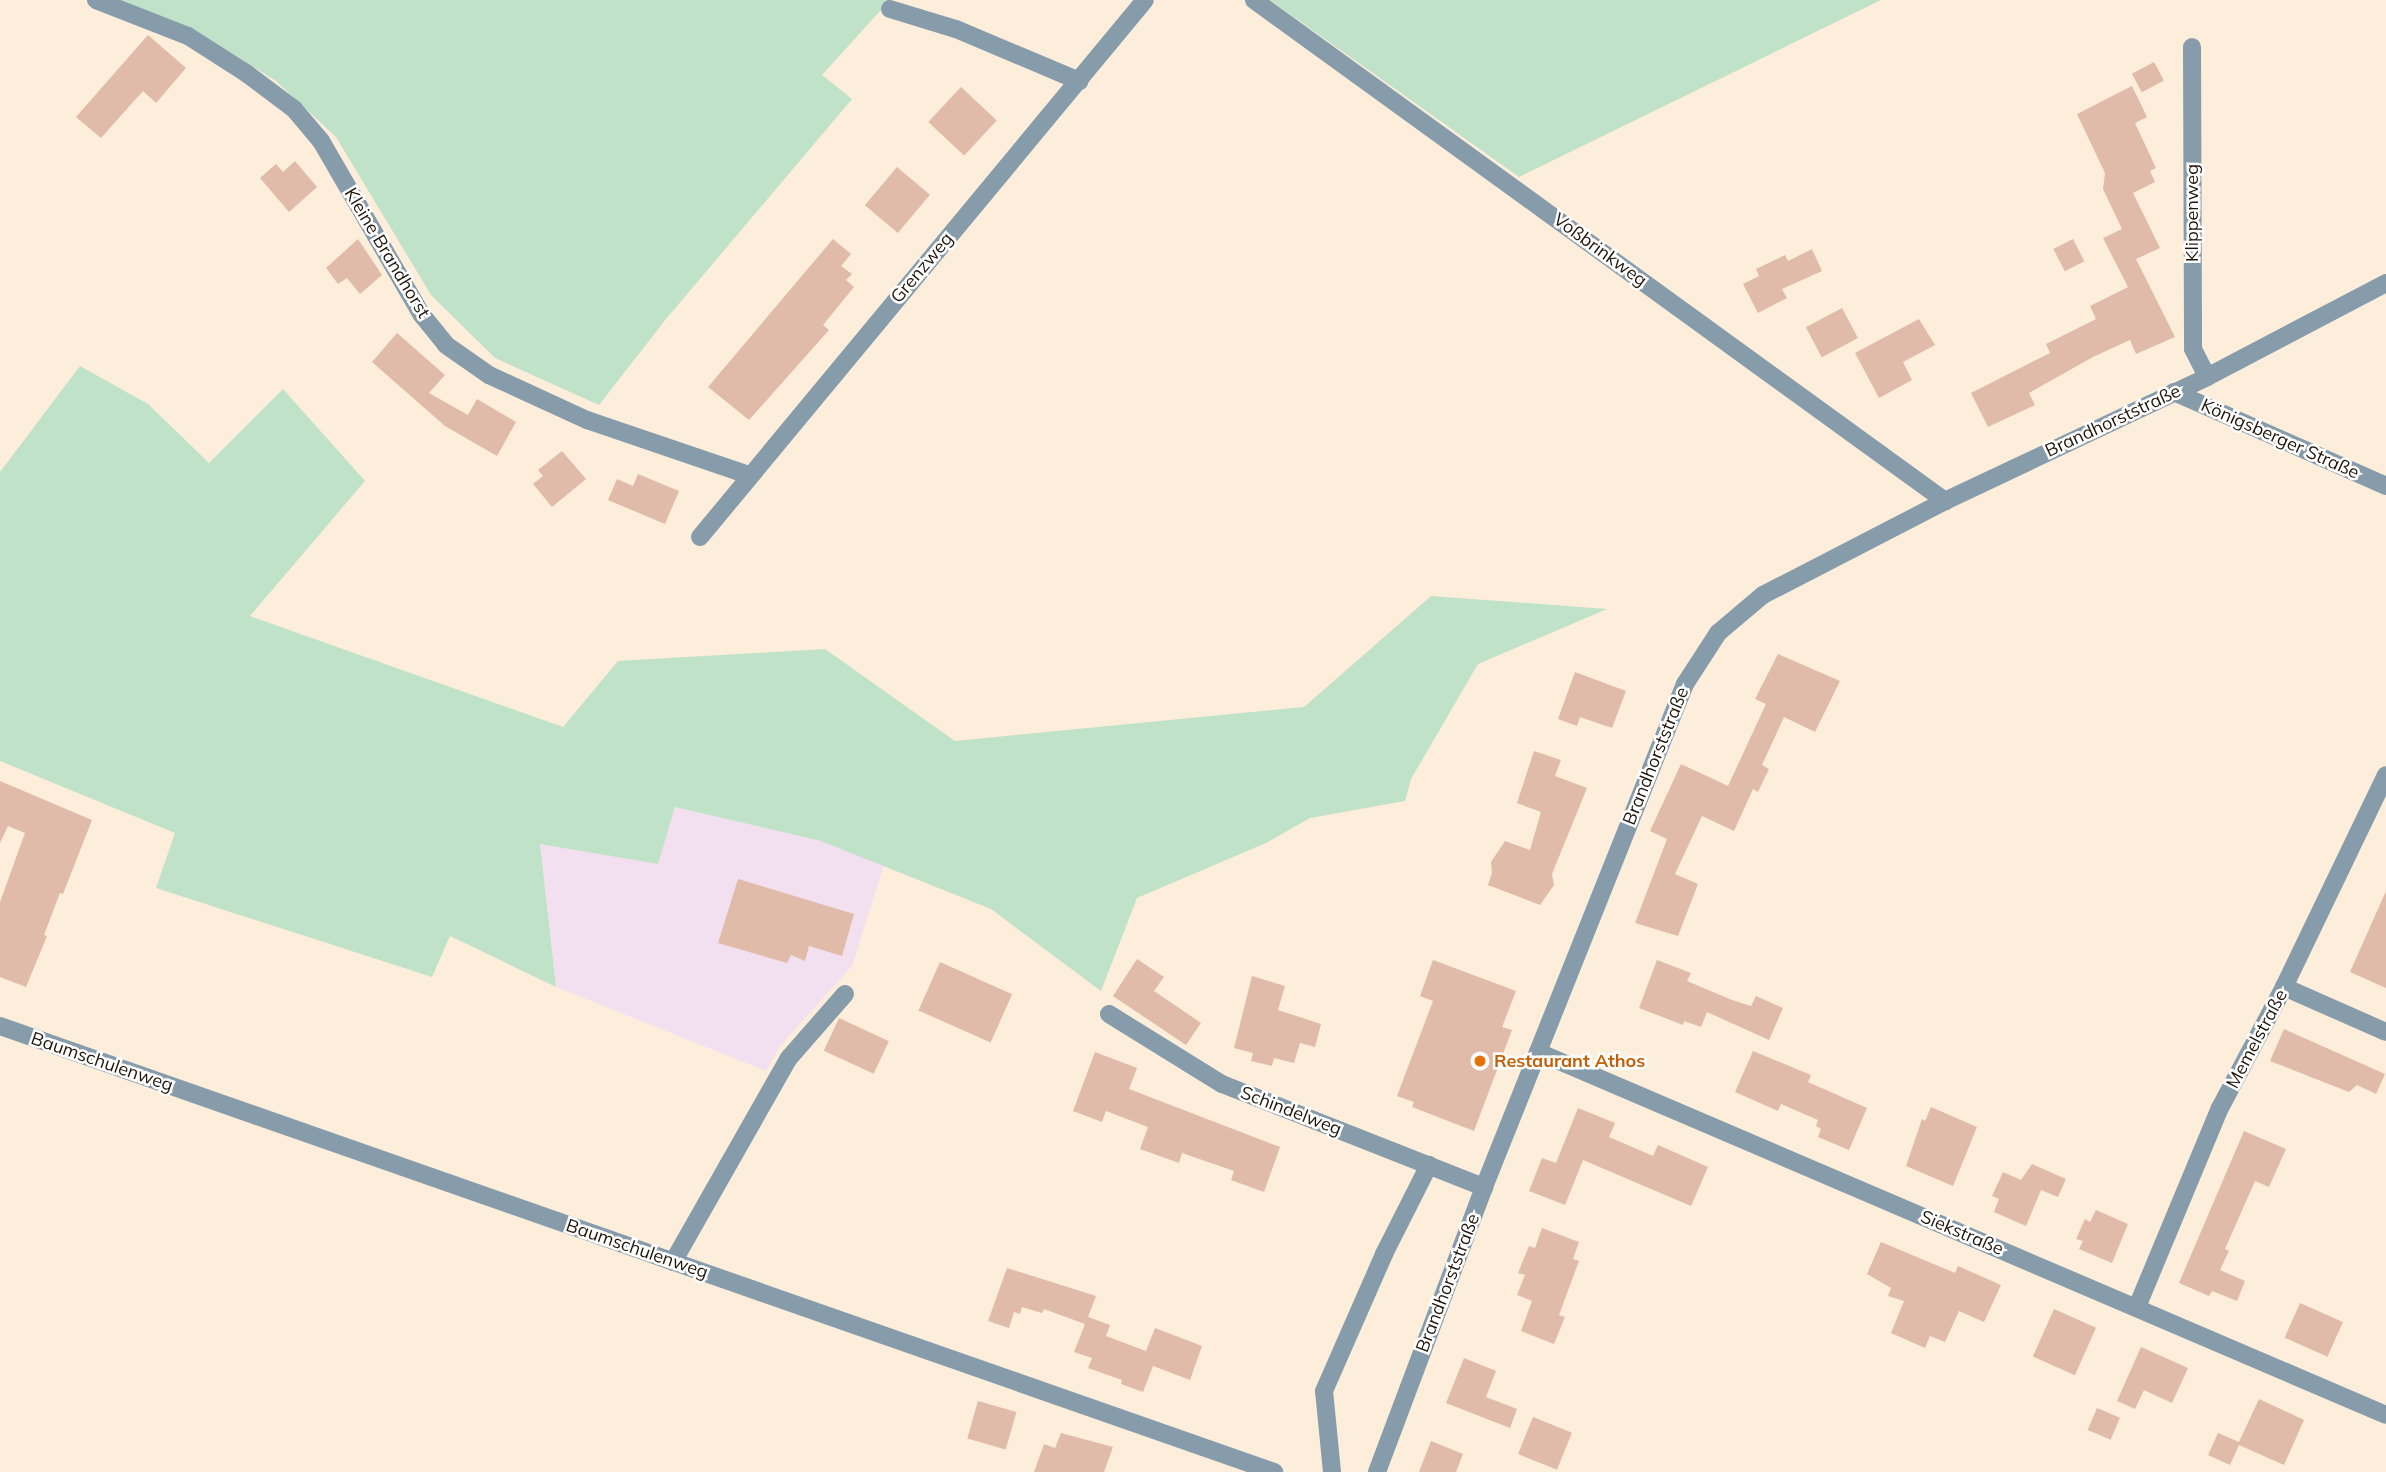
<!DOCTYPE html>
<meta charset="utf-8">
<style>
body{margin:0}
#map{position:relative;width:2386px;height:1472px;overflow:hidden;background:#fdeddb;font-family:Mulish,sans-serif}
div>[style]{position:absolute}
.industrial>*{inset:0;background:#f2dff0}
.green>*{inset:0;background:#c0e2c8}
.building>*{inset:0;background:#e0bba9;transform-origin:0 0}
.minor>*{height:18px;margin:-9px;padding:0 9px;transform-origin:9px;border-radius:9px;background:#869cab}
.dots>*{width:19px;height:19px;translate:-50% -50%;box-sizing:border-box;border:4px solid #fff;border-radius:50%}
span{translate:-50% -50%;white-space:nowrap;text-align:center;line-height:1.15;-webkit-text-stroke:5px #fff;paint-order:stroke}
.street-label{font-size:18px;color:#1f160b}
.food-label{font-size:18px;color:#c56008;font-weight:700}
.left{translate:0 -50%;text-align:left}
</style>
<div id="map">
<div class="industrial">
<i style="clip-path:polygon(675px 807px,821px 841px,884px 865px,852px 966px,780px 1046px,766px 1071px,556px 987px,540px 843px,658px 864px)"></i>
</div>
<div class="green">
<i style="clip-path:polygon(117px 0,890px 0,822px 75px,852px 99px,666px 319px,599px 405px,495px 358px,431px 295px,336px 137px,276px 81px,195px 30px)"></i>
<i style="clip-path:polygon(1270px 0,1881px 0,1519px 177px)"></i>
<i style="clip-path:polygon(80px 366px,148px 404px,209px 463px,283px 389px,365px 481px,250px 616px,563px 727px,618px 661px,825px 649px,955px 741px,1304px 707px,1431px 596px,1607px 609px,1478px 664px,1411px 779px,1405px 801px,1310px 818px,1266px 843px,1137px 898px,1101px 991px,991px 909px,821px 841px,675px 807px,658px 864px,540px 844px,556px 987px,450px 936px,432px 977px,156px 888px,175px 833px,0 761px,0 472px)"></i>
</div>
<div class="building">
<i style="clip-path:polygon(148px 35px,186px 68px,156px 103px,143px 91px,101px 138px,76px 117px)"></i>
<i style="left:2154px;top:62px;width:21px;height:25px;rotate:62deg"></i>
<i style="clip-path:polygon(2132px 86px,2147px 117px,2135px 123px,2156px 168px,2150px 171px,2155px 182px,2133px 193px,2160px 248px,2136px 259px,2175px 337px,2136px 354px,2130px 340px,2093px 357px,2029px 393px,2035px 405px,1988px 427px,1971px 393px,2050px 353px,2046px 344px,2096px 319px,2090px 306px,2128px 287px,2103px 238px,2122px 229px,2103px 189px,2105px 173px,2077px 114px)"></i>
<i style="left:961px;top:87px;width:49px;height:48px;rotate:43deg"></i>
<i style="clip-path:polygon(295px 161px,317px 187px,289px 212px,260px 178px,276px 164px,283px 172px)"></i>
<i style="left:897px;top:167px;width:43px;height:50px;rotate:40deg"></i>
<i style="clip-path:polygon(358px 239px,382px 275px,360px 294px,347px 278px,338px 284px,326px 268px)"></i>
<i style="clip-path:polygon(833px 239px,851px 254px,841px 266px,852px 274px,846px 280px,854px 287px,823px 325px,829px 330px,749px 420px,708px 387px)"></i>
<i style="left:2073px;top:239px;width:25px;height:22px;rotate:63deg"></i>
<i style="clip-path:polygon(1812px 249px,1822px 271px,1782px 289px,1787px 298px,1758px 313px,1743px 284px,1759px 276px,1756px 269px,1785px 255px,1788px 261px)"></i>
<i style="left:1842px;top:308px;width:34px;height:41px;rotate:62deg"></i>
<i style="clip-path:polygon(1919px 319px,1935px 345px,1903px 362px,1912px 380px,1879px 398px,1855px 353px)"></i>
<i style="clip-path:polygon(397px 333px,445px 375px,429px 393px,468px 415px,477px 399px,516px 422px,497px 456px,445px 426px,372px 362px)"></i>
<i style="clip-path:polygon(562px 451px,586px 479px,552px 507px,533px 484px,543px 476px,538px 470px)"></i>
<i style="clip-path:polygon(638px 474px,679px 491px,665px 524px,608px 500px,617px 479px,633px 486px)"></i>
<i style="clip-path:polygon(1778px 654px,1840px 681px,1815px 732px,1784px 717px,1762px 765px,1769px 769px,1758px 792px,1753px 789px,1734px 831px,1702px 816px,1675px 874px,1698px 884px,1678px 936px,1635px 923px,1667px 839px,1650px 831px,1681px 764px,1728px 786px,1766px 704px,1755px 699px)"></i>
<i style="clip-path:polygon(1575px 672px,1626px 691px,1612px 728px,1580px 717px,1577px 726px,1558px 719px)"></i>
<i style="clip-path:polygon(1534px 751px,1561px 760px,1555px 776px,1587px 788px,1552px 874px,1554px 885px,1540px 905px,1488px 885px,1492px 873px,1491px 862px,1505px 841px,1530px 850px,1541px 812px,1517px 803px)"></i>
<i style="clip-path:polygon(0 781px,92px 820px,63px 894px,60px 893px,44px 935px,47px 936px,26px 987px,0 977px,0 902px,25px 833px,8px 826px,0 843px)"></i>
<i style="clip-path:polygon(738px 879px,854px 914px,842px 956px,809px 946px,805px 961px,791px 955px,787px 963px,718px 943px)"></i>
<i style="clip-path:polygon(2386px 891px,2386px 988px,2350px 972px)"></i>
<i style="clip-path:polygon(1137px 959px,1164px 977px,1154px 991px,1201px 1023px,1186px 1045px,1113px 996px)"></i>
<i style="clip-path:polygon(1433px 960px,1516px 991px,1502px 1027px,1512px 1030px,1474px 1131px,1412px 1107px,1414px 1102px,1397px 1096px,1433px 1001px,1420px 996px)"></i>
<i style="clip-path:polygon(1657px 960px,1691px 973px,1687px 981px,1732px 1000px,1751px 1006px,1756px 996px,1783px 1008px,1769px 1040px,1707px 1012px,1701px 1027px,1684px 1021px,1683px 1025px,1639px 1008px)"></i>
<i style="left:940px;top:962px;width:79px;height:53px;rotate:24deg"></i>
<i style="clip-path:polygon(1252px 976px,1285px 986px,1278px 1010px,1321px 1024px,1315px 1047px,1300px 1043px,1294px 1063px,1274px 1058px,1272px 1066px,1251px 1061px,1253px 1053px,1234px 1048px)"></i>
<i style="left:839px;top:1018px;width:55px;height:36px;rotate:25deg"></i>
<i style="clip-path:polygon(2284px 1029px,2385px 1074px,2376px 1094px,2357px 1085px,2349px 1092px,2270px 1061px)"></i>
<i style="clip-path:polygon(1753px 1051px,1811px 1075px,1808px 1082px,1867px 1108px,1849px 1150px,1818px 1137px,1821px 1129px,1816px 1126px,1818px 1120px,1781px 1104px,1778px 1111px,1735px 1092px)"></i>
<i style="clip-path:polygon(1095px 1052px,1137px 1068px,1129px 1089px,1280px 1147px,1264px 1192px,1231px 1180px,1234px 1171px,1182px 1153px,1179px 1163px,1140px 1149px,1148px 1127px,1106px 1111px,1102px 1122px,1073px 1111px)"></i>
<i style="clip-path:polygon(1931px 1107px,1977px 1127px,1953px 1186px,1906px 1166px,1922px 1119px,1925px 1121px)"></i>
<i style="clip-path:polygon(1578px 1108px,1615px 1123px,1609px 1137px,1653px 1156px,1658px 1145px,1708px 1167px,1691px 1206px,1583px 1160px,1565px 1205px,1529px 1191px,1542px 1158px,1556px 1163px)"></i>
<i style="clip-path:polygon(2244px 1131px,2286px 1149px,2269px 1187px,2255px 1181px,2225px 1249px,2229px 1251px,2220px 1270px,2245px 1281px,2237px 1301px,2212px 1291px,2209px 1296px,2179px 1283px)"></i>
<i style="clip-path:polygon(2032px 1164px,2066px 1179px,2058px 1197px,2041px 1190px,2026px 1226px,1994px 1212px,1999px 1199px,1992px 1196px,2003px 1172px,2021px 1180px)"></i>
<i style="clip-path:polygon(2096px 1210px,2128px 1224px,2112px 1263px,2079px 1249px,2083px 1241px,2076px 1239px,2085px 1219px,2090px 1222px)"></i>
<i style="clip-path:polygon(1542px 1228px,1579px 1242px,1573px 1259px,1579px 1261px,1559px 1315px,1565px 1317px,1554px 1344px,1521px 1331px,1532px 1301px,1517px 1295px,1525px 1275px,1518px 1273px,1529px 1246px,1535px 1248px)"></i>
<i style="clip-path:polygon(1881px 1242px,1955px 1273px,1958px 1266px,2001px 1285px,1984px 1322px,1959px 1311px,1945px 1342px,1930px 1336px,1925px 1348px,1891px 1333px,1904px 1301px,1888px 1296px,1891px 1288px,1867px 1274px)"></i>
<i style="clip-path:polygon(1007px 1268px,1096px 1296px,1088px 1317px,1110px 1325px,1106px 1336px,1146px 1351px,1155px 1328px,1202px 1346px,1190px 1380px,1153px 1366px,1143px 1392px,1121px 1384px,1122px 1380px,1088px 1368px,1092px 1358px,1074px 1352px,1085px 1324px,1044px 1309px,1042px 1313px,1022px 1307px,1020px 1314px,1014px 1312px,1009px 1328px,988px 1321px)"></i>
<i style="left:2300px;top:1303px;width:47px;height:38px;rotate:24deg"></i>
<i style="left:2054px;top:1309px;width:46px;height:52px;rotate:24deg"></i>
<i style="clip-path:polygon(2141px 1347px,2188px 1368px,2172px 1403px,2144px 1390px,2135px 1409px,2117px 1401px)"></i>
<i style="clip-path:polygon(1464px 1358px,1496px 1371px,1486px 1397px,1517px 1409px,1510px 1428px,1446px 1403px)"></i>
<i style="clip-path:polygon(2259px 1399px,2304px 1420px,2284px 1465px,2239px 1445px,2230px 1465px,2208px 1455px,2218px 1433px,2239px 1442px)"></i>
<i style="left:978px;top:1401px;width:40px;height:39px;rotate:16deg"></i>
<i style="left:2097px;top:1408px;width:25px;height:24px;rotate:23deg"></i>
<i style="left:1533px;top:1417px;width:42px;height:40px;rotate:22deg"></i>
<i style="clip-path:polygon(1061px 1433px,1113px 1447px,1104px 1472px,1034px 1472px,1044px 1444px,1055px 1448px)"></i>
<i style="clip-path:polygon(1431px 1441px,1463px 1454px,1456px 1472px,1419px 1472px)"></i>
</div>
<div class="minor">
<i style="left:96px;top:0;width:99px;rotate:21.4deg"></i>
<i style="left:188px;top:36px;width:69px;rotate:32.5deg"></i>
<i style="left:246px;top:73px;width:60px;rotate:36.9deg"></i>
<i style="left:294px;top:109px;width:42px;rotate:49.8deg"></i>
<i style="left:321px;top:141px;width:201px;rotate:59.9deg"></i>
<i style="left:422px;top:315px;width:38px;rotate:51deg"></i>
<i style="left:446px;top:345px;width:52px;rotate:34.9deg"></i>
<i style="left:489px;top:375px;width:108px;rotate:24.7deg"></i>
<i style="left:587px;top:420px;width:171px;rotate:18.8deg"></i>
<i style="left:1254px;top:0;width:854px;rotate:35.94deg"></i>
<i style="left:890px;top:9px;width:69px;rotate:16.9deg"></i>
<i style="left:956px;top:29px;width:134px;rotate:22.9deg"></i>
<i style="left:2192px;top:47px;width:302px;rotate:89.8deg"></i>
<i style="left:2193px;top:349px;width:31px;rotate:63deg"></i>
<i style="left:2174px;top:392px;width:232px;rotate:23.9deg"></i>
<i style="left:700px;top:537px;width:697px;rotate:-50.35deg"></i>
<i style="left:2284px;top:987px;width:111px;rotate:23.8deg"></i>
<i style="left:1109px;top:1014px;width:133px;rotate:31.8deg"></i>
<i style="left:1222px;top:1084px;width:282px;rotate:21.5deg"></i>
<i style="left:0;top:1026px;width:1350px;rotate:19.29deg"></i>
<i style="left:1538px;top:1052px;width:922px;rotate:23.17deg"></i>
<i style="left:673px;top:1262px;width:235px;rotate:-60.4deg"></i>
<i style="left:789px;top:1058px;width:85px;rotate:-48.8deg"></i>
<i style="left:2137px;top:1307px;width:216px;rotate:-67.4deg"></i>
<i style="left:2220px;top:1108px;width:137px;rotate:-62.1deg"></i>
<i style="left:2284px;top:987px;width:235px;rotate:-64.3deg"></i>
<i style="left:1332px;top:1472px;width:81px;rotate:-95.6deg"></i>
<i style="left:1324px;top:1391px;width:150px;rotate:-66.3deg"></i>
<i style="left:1384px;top:1254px;width:100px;rotate:-63.2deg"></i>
<i style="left:1377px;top:1472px;width:304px;rotate:-69.4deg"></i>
<i style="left:1484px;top:1187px;width:542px;rotate:-68.22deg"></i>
<i style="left:1685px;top:684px;width:61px;rotate:-57.1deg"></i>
<i style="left:1718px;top:633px;width:59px;rotate:-40.2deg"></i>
<i style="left:1763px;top:595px;width:205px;rotate:-27.3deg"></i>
<i style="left:1945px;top:501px;width:290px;rotate:-25.3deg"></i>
<i style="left:2207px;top:377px;width:202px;rotate:-27.7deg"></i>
</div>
<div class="dots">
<i style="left:1480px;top:1061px;background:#e8710a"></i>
</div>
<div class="street-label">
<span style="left:2192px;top:213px;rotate:-90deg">Klippenweg</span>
<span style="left:1600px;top:250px;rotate:36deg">Voßbrinkweg</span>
<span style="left:387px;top:253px;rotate:59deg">Kleine Brandhorst</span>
<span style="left:922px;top:268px;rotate:-50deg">Grenzweg</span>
<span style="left:2113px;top:421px;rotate:-25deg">Brandhorststraße</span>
<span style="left:2280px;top:439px;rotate:24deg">Königsberger Straße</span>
<span style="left:1656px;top:756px;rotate:-68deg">Brandhorststraße</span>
<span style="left:2257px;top:1039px;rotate:-62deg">Memelstraße</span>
<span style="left:102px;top:1062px;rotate:19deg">Baumschulenweg</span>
<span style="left:1291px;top:1111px;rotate:21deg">Schindelweg</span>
<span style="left:1962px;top:1233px;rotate:23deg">Siekstraße</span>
<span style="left:637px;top:1249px;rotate:19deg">Baumschulenweg</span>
<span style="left:1448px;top:1283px;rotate:-69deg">Brandhorststraße</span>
</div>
<div class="food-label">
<span class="left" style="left:1494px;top:1061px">Restaurant Athos</span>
</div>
</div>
